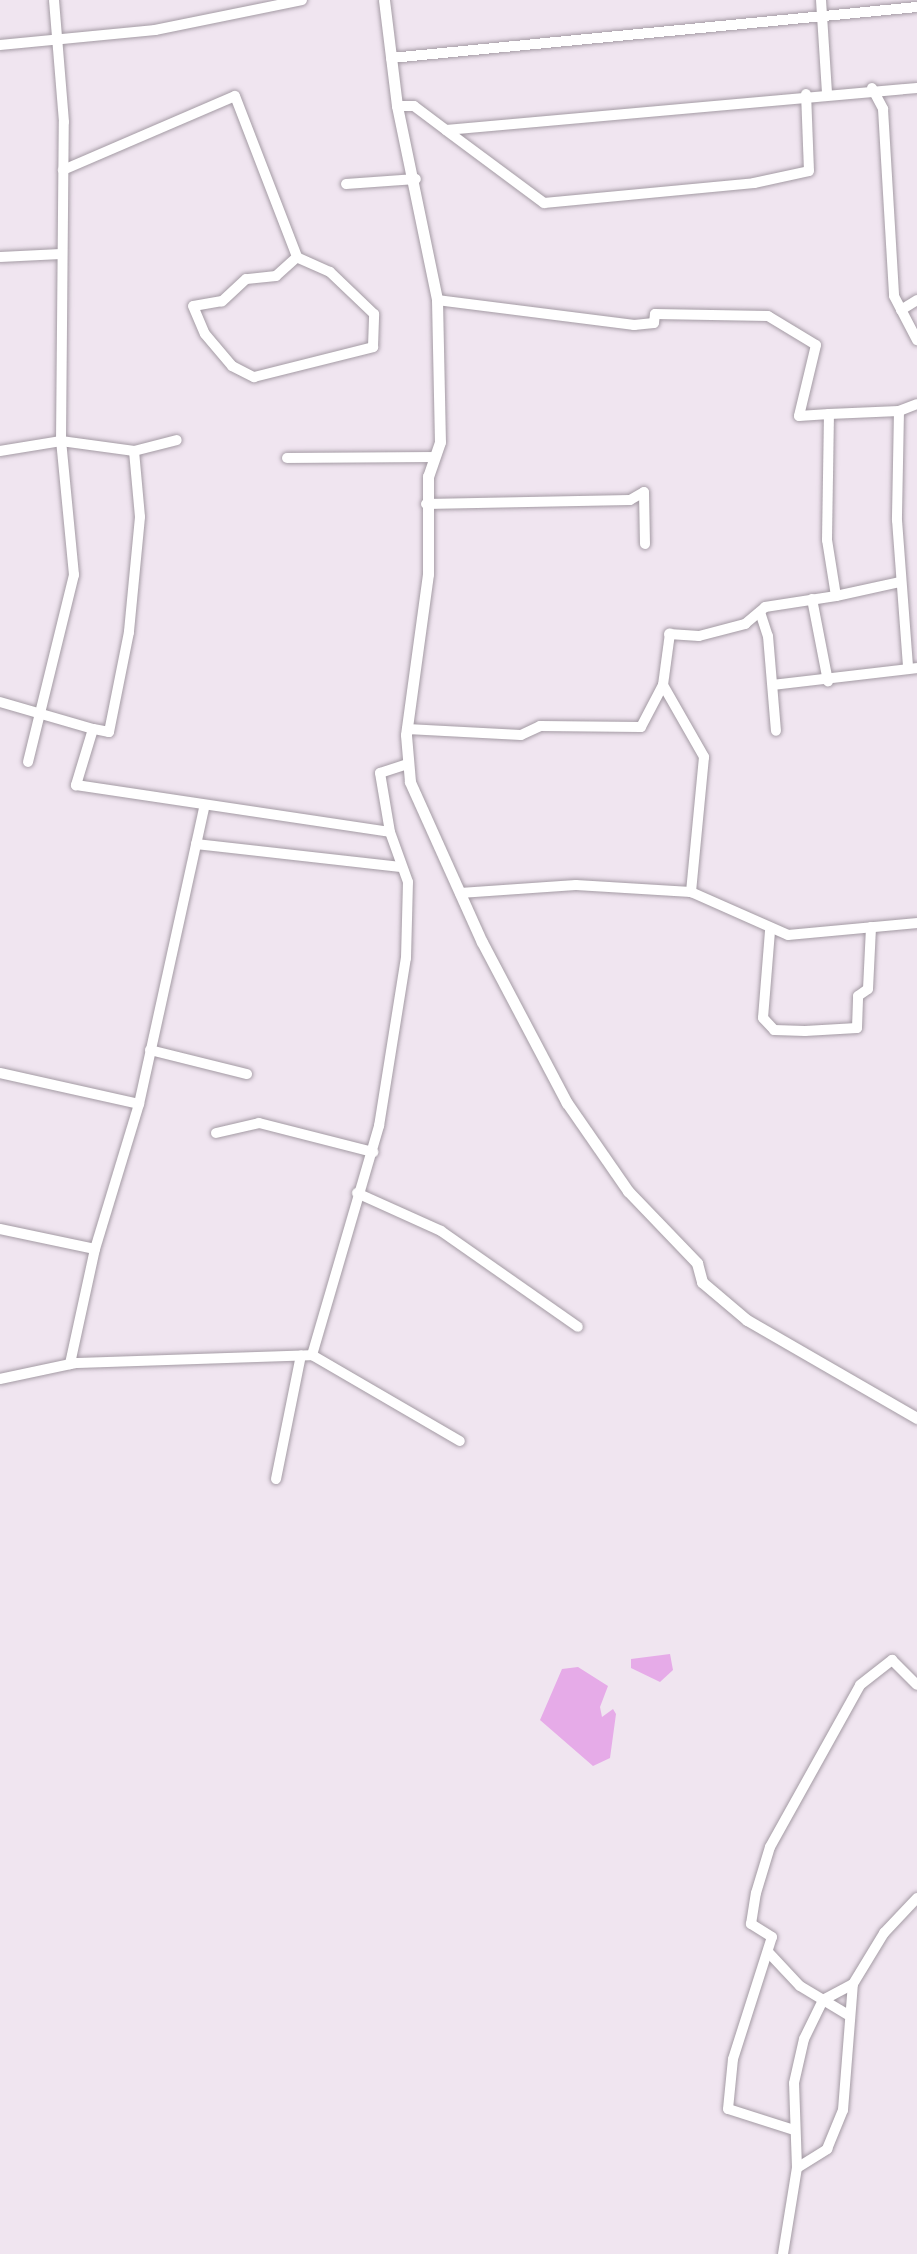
<!DOCTYPE html>
<style>
body{margin:0}
#map{position:relative;width:917px;height:2254px;overflow:hidden;background:#f0e5f0;font-family:Figtree,sans-serif}
div>[style]{position:absolute}
.water>*{inset:0;background:#e6abe8}
.roads{filter:drop-shadow(0 0 2px #a49ba4) drop-shadow(0 0 2px #a49ba4)}
.minor>*{height:10px;margin:-5px;padding:0 5px;transform-origin:5px;border-radius:5px;background:#fff}
.tertiary>*{height:11px;margin:-5.5px;padding:0 5.5px;transform-origin:5.5px;border-radius:5.5px;background:#fff}
span{translate:-50% -50%;white-space:nowrap;text-align:center;line-height:1.15;-webkit-text-stroke:10px #f0e5f0;paint-order:stroke}
</style>
<div id="map">
<div class="water">
<i style="clip-path:polygon(670px 1654px,673px 1670px,660px 1682px,631px 1668px,631px 1659px)"></i>
<i style="clip-path:polygon(562px 1669px,578px 1667px,608px 1686px,600px 1707px,602px 1717px,613px 1709px,616px 1714px,610px 1758px,593px 1766px,540px 1720px)"></i>
</div>
<div class="roads">
<div class="minor">
<i style="left:821px;top:0;width:92px;rotate:86.3deg"></i>
<i style="left:0;top:45px;width:156px;rotate:-5.5deg"></i>
<i style="left:155px;top:30px;width:150px;rotate:-11.5deg"></i>
<i style="left:391px;top:58px;width:528px;rotate:-5.54deg"></i>
<i style="left:872px;top:88px;width:24px;rotate:62deg"></i>
<i style="left:883px;top:109px;width:187px;rotate:86.6deg"></i>
<i style="left:894px;top:296px;width:50px;rotate:62.4deg"></i>
<i style="left:397px;top:106px;width:17px"></i>
<i style="left:414px;top:106px;width:40px;rotate:37deg"></i>
<i style="left:446px;top:130px;width:473px;rotate:-5.1deg"></i>
<i style="left:447px;top:131px;width:121px;rotate:36.6deg"></i>
<i style="left:544px;top:203px;width:211px;rotate:-5.4deg"></i>
<i style="left:754px;top:183px;width:56px;rotate:-12.3deg"></i>
<i style="left:809px;top:171px;width:77px;rotate:-92.2deg"></i>
<i style="left:63px;top:170px;width:187px;rotate:-23.3deg"></i>
<i style="left:235px;top:96px;width:173px;rotate:68.9deg"></i>
<i style="left:297px;top:257px;width:28px;rotate:138deg"></i>
<i style="left:276px;top:276px;width:30px;rotate:174deg"></i>
<i style="left:246px;top:279px;width:33px;rotate:137deg"></i>
<i style="left:222px;top:301px;width:29px;rotate:170deg"></i>
<i style="left:193px;top:306px;width:30px;rotate:67deg"></i>
<i style="left:205px;top:334px;width:42px;rotate:49.8deg"></i>
<i style="left:232px;top:366px;width:25px;rotate:27deg"></i>
<i style="left:254px;top:377px;width:123px;rotate:-14.1deg"></i>
<i style="left:373px;top:347px;width:33px;rotate:-88deg"></i>
<i style="left:374px;top:314px;width:61px;rotate:-136.3deg"></i>
<i style="left:330px;top:272px;width:36px;rotate:-156deg"></i>
<i style="left:346px;top:184px;width:70px;rotate:-4.1deg"></i>
<i style="left:0;top:257px;width:61px;rotate:-2.8deg"></i>
<i style="left:437px;top:300px;width:199px;rotate:7.2deg"></i>
<i style="left:634px;top:325px;width:20px;rotate:-6deg"></i>
<i style="left:654px;top:323px;width:9px;rotate:-84deg"></i>
<i style="left:655px;top:314px;width:113px;rotate:1deg"></i>
<i style="left:768px;top:316px;width:56px;rotate:31.1deg"></i>
<i style="left:816px;top:345px;width:73px;rotate:103.5deg"></i>
<i style="left:799px;top:416px;width:30px;rotate:-4deg"></i>
<i style="left:901px;top:310px;width:19px;rotate:-32deg"></i>
<i style="left:899px;top:411px;width:19px;rotate:-21deg"></i>
<i style="left:0;top:451px;width:62px;rotate:-9.3deg"></i>
<i style="left:61px;top:441px;width:74px;rotate:7.8deg"></i>
<i style="left:134px;top:451px;width:66px;rotate:84.8deg"></i>
<i style="left:140px;top:517px;width:116px;rotate:95.5deg"></i>
<i style="left:129px;top:632px;width:102px;rotate:101.3deg"></i>
<i style="left:109px;top:732px;width:16px;rotate:-169deg"></i>
<i style="left:93px;top:729px;width:59px;rotate:106.9deg"></i>
<i style="left:76px;top:785px;width:317px;rotate:8.5deg"></i>
<i style="left:134px;top:451px;width:44px;rotate:-14.3deg"></i>
<i style="left:287px;top:458px;width:144px;rotate:-0.4deg"></i>
<i style="left:426px;top:504px;width:204px;rotate:-1.1deg"></i>
<i style="left:630px;top:500px;width:16px;rotate:-30deg"></i>
<i style="left:644px;top:492px;width:52px;rotate:88.9deg"></i>
<i style="left:836px;top:596px;width:66px;rotate:-12.3deg"></i>
<i style="left:812px;top:599px;width:84px;rotate:79deg"></i>
<i style="left:760px;top:612px;width:25px;rotate:72deg"></i>
<i style="left:768px;top:636px;width:95px;rotate:85.2deg"></i>
<i style="left:669px;top:634px;width:30px;rotate:4deg"></i>
<i style="left:699px;top:636px;width:48px;rotate:-14.6deg"></i>
<i style="left:745px;top:624px;width:26px;rotate:-40deg"></i>
<i style="left:765px;top:607px;width:72px;rotate:-8.8deg"></i>
<i style="left:836px;top:596px;width:57px;rotate:-99.1deg"></i>
<i style="left:827px;top:540px;width:126px;rotate:-89.1deg"></i>
<i style="left:829px;top:414px;width:70px;rotate:-2.5deg"></i>
<i style="left:899px;top:411px;width:109px;rotate:91.1deg"></i>
<i style="left:897px;top:520px;width:148px;rotate:85.7deg"></i>
<i style="left:663px;top:685px;width:83px;rotate:60.3deg"></i>
<i style="left:704px;top:757px;width:136px;rotate:95.5deg"></i>
<i style="left:773px;top:685px;width:145px;rotate:-6.7deg"></i>
<i style="left:0;top:702px;width:97px;rotate:16.2deg"></i>
<i style="left:407px;top:729px;width:114px;rotate:3deg"></i>
<i style="left:521px;top:735px;width:21px;rotate:-25deg"></i>
<i style="left:540px;top:726px;width:101px;rotate:0.6deg"></i>
<i style="left:641px;top:727px;width:47px;rotate:-62.4deg"></i>
<i style="left:663px;top:685px;width:52px;rotate:-82.3deg"></i>
<i style="left:28px;top:762px;width:193px;rotate:-76.2deg"></i>
<i style="left:74px;top:575px;width:135px;rotate:-95.5deg"></i>
<i style="left:61px;top:441px;width:319px;rotate:-89.5deg"></i>
<i style="left:64px;top:122px;width:122px;rotate:-94.7deg"></i>
<i style="left:196px;top:844px;width:206px;rotate:6.4deg"></i>
<i style="left:460px;top:893px;width:116px;rotate:-3.9deg"></i>
<i style="left:576px;top:885px;width:115px;rotate:3.5deg"></i>
<i style="left:691px;top:892px;width:106px;rotate:23.9deg"></i>
<i style="left:788px;top:935px;width:130px;rotate:-5.3deg"></i>
<i style="left:770px;top:931px;width:87px;rotate:94.6deg"></i>
<i style="left:763px;top:1018px;width:16px;rotate:47deg"></i>
<i style="left:774px;top:1030px;width:31px;rotate:2deg"></i>
<i style="left:805px;top:1031px;width:52px;rotate:-3.3deg"></i>
<i style="left:857px;top:1028px;width:32px;rotate:-88deg"></i>
<i style="left:858px;top:996px;width:12px;rotate:-35deg"></i>
<i style="left:868px;top:989px;width:62px;rotate:-87.2deg"></i>
<i style="left:150px;top:1050px;width:100px;rotate:13.9deg"></i>
<i style="left:0;top:1073px;width:142px;rotate:12.6deg"></i>
<i style="left:216px;top:1133px;width:44px;rotate:-13.1deg"></i>
<i style="left:259px;top:1123px;width:118px;rotate:14.3deg"></i>
<i style="left:357px;top:1193px;width:92px;rotate:24.3deg"></i>
<i style="left:441px;top:1231px;width:167px;rotate:35deg"></i>
<i style="left:0;top:1229px;width:97px;rotate:11.9deg"></i>
<i style="left:95px;top:1249px;width:118px;rotate:102.3deg"></i>
<i style="left:95px;top:1249px;width:152px;rotate:-73.1deg"></i>
<i style="left:139px;top:1104px;width:303px;rotate:-77.6deg"></i>
<i style="left:312px;top:1355px;width:239px;rotate:-73.7deg"></i>
<i style="left:379px;top:1126px;width:170px;rotate:-80.9deg"></i>
<i style="left:406px;top:958px;width:76px;rotate:-88.5deg"></i>
<i style="left:408px;top:882px;width:53px;rotate:-109.8deg"></i>
<i style="left:390px;top:832px;width:60px;rotate:-99.6deg"></i>
<i style="left:380px;top:773px;width:29px;rotate:-18deg"></i>
<i style="left:0;top:1379px;width:77px;rotate:-12deg"></i>
<i style="left:75px;top:1363px;width:237px;rotate:-1.9deg"></i>
<i style="left:312px;top:1355px;width:171px;rotate:30.2deg"></i>
<i style="left:276px;top:1479px;width:126px;rotate:-78.6deg"></i>
<i style="left:769px;top:1953px;width:45px;rotate:46.8deg"></i>
<i style="left:800px;top:1986px;width:58px;rotate:31deg"></i>
<i style="left:794px;top:2130px;width:69px;rotate:-162.3deg"></i>
<i style="left:728px;top:2109px;width:50px;rotate:-84.3deg"></i>
<i style="left:733px;top:2059px;width:128px;rotate:-72.3deg"></i>
<i style="left:772px;top:1937px;width:25px;rotate:-148deg"></i>
<i style="left:751px;top:1924px;width:31px;rotate:-81deg"></i>
<i style="left:756px;top:1893px;width:48px;rotate:-73.1deg"></i>
<i style="left:770px;top:1847px;width:185px;rotate:-60.9deg"></i>
<i style="left:860px;top:1685px;width:41px;rotate:-38deg"></i>
<i style="left:892px;top:1660px;width:35px;rotate:45deg"></i>
<i style="left:797px;top:2168px;width:36px;rotate:-32deg"></i>
<i style="left:827px;top:2149px;width:42px;rotate:-67.7deg"></i>
<i style="left:843px;top:2110px;width:126px;rotate:-85.5deg"></i>
<i style="left:783px;top:2254px;width:87px;rotate:-80.8deg"></i>
<i style="left:797px;top:2168px;width:85px;rotate:-92deg"></i>
<i style="left:794px;top:2083px;width:45px;rotate:-77.2deg"></i>
<i style="left:804px;top:2039px;width:43px;rotate:-64deg"></i>
<i style="left:823px;top:2000px;width:34px;rotate:-28deg"></i>
<i style="left:853px;top:1984px;width:60px;rotate:-58.7deg"></i>
<i style="left:884px;top:1933px;width:48px;rotate:-46.7deg"></i>
</div>
<div class="tertiary">
<i style="left:384px;top:0;width:107px;rotate:83deg"></i>
<i style="left:397px;top:106px;width:198px;rotate:78.3deg"></i>
<i style="left:437px;top:300px;width:142px;rotate:88.8deg"></i>
<i style="left:440px;top:442px;width:36px;rotate:109deg"></i>
<i style="left:428px;top:476px;width:98px;rotate:90deg"></i>
<i style="left:428px;top:574px;width:162px;rotate:97.8deg"></i>
<i style="left:406px;top:735px;width:47px;rotate:85.1deg"></i>
<i style="left:410px;top:782px;width:175px;rotate:65.8deg"></i>
<i style="left:482px;top:942px;width:182px;rotate:62.2deg"></i>
<i style="left:567px;top:1103px;width:107px;rotate:55.3deg"></i>
<i style="left:628px;top:1191px;width:100px;rotate:46.2deg"></i>
<i style="left:697px;top:1263px;width:20px;rotate:75deg"></i>
<i style="left:702px;top:1282px;width:59px;rotate:40.2deg"></i>
<i style="left:747px;top:1320px;width:196px;rotate:30deg"></i>
</div>
</div>
</div>
